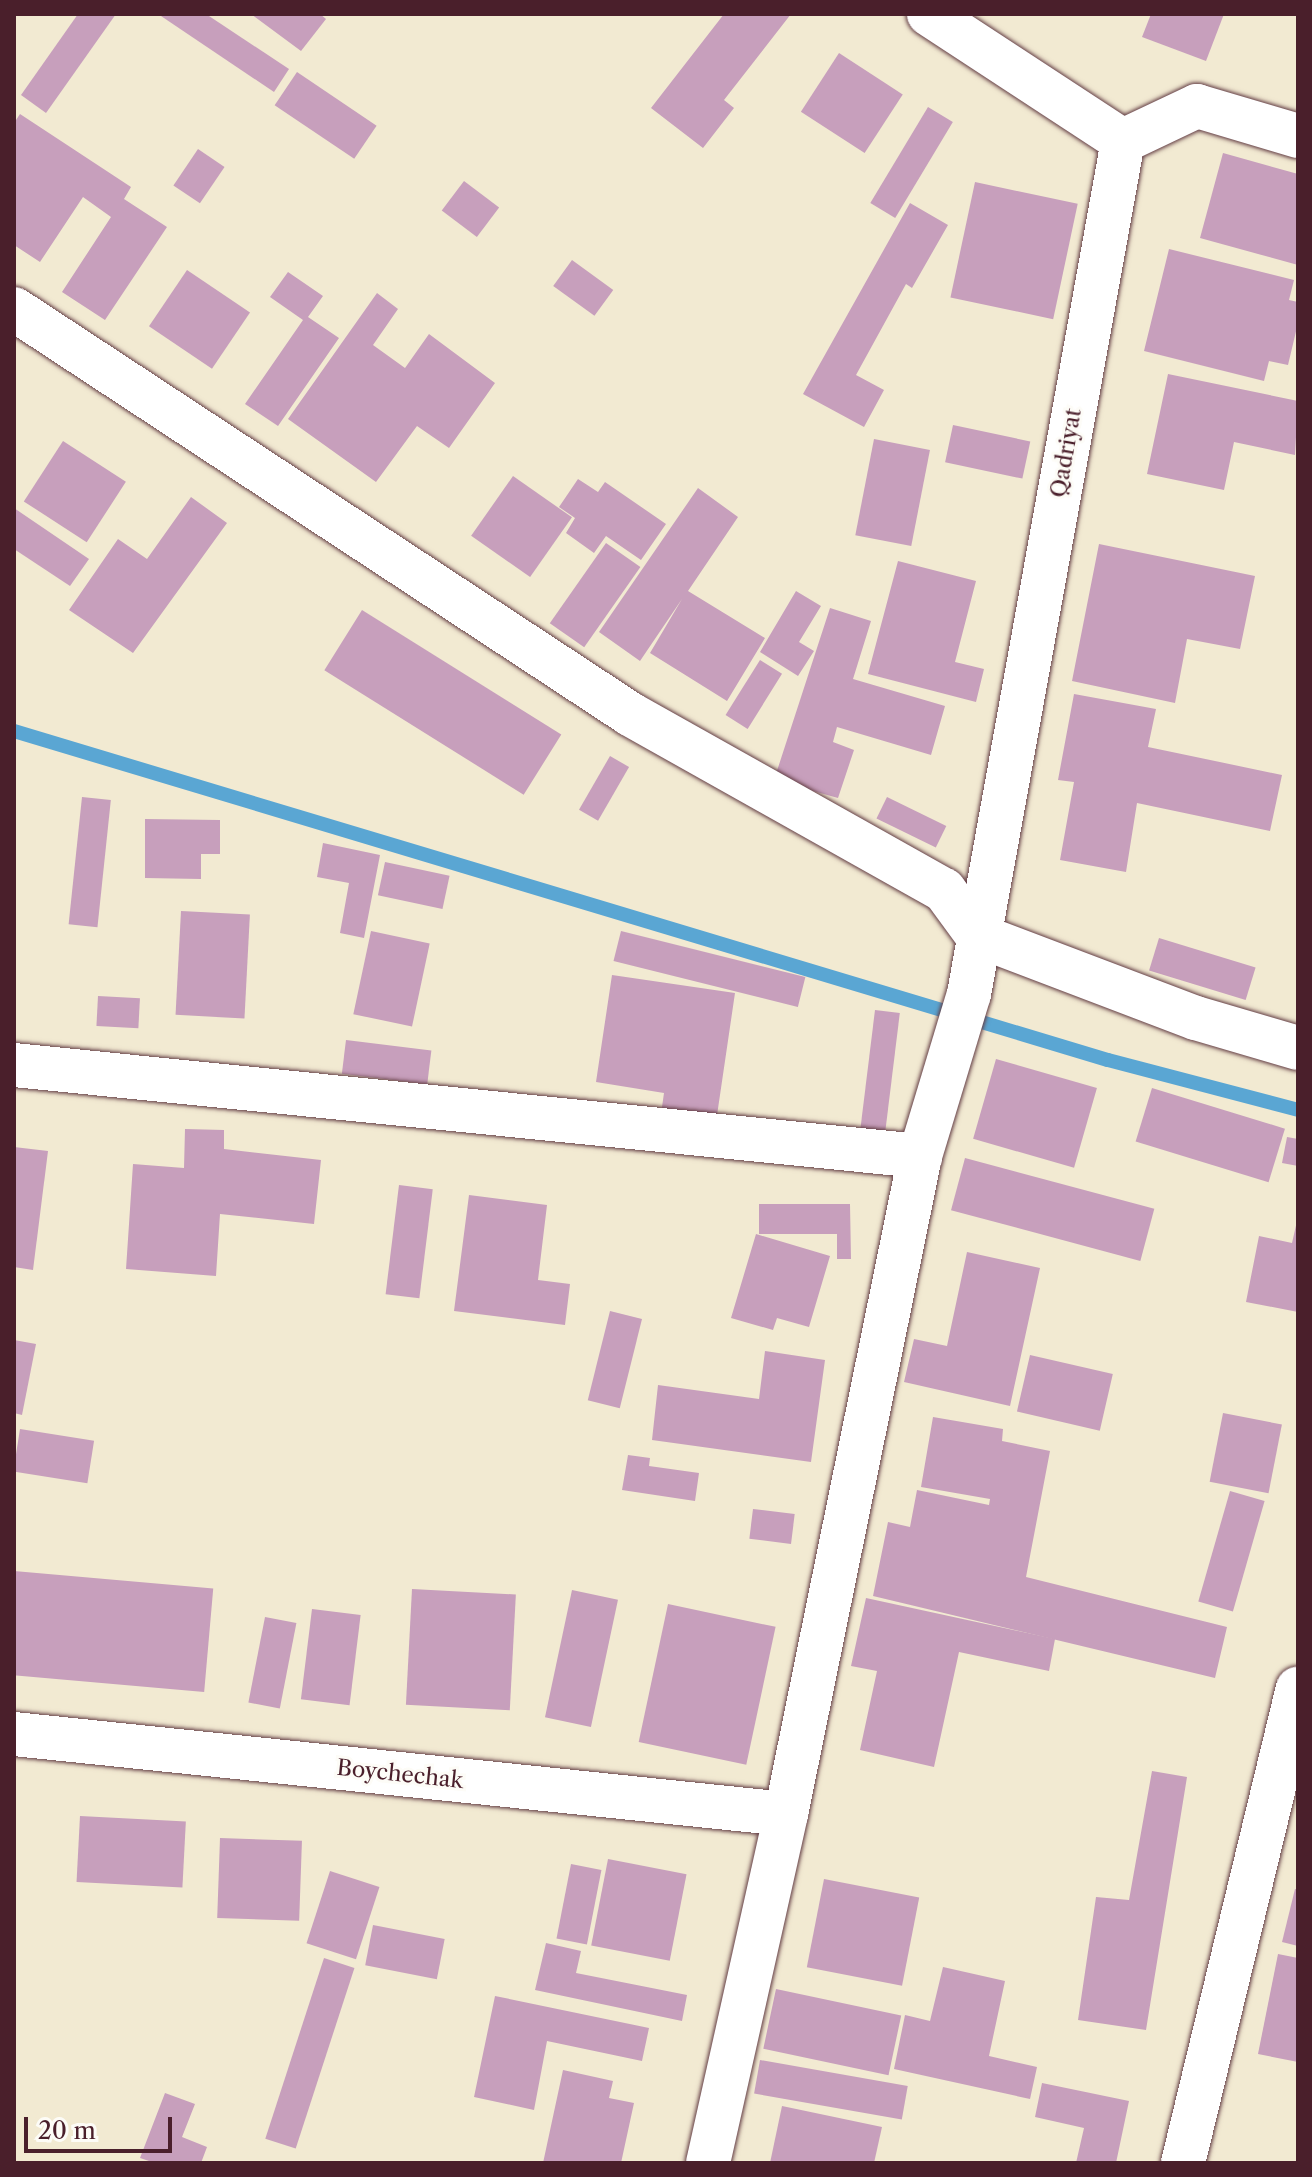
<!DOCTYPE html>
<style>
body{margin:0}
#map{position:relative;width:1312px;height:2177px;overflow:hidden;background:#f2ead2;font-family:"Libre Caslon Text",serif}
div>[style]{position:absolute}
.stream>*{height:14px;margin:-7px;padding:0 7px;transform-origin:7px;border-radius:7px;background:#5aa6d3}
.building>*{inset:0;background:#c79fbc;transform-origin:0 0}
.roads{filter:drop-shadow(0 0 2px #633d44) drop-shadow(0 0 2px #633d44)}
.minor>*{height:44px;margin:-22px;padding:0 22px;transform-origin:22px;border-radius:22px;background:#fff}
span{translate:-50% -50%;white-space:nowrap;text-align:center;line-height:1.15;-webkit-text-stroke:6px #fdfcf7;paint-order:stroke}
.street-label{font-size:22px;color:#4a1f2b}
.frame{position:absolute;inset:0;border:16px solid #4a1f2b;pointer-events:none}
.scale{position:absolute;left:24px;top:2117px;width:148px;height:36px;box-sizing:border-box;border:4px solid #4a1f2b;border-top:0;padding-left:10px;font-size:24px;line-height:28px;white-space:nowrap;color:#4a1f2b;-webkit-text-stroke:6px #fdfcf7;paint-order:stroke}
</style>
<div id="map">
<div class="stream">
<i style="left:14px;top:731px;width:1142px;rotate:16.74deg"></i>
<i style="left:1108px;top:1060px;width:196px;rotate:14.7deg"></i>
</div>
<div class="building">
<i style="clip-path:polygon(78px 14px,116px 14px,46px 113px,21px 95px)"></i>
<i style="clip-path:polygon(158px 14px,206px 14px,289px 69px,274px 92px)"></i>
<i style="clip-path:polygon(251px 14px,320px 14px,326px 19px,301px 51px)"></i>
<i style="clip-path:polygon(724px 14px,791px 14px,724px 100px,734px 108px,703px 148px,651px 108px)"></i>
<i style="clip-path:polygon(1151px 14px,1224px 14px,1206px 61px,1142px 37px)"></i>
<i style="left:839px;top:53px;width:76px;height:70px;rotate:33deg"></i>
<i style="left:297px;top:72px;width:96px;height:40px;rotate:34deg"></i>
<i style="left:928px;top:107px;width:29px;height:112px;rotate:31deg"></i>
<i style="clip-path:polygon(20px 114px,131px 187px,124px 199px,167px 227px,105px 320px,62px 292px,111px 217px,83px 197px,40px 262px,14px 245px,14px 123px)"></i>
<i style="left:198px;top:149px;width:32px;height:44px;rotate:34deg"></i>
<i style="clip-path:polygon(1223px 153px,1298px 174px,1298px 265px,1200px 238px)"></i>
<i style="left:464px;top:181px;width:44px;height:37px;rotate:37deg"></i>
<i style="left:975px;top:182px;width:105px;height:118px;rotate:12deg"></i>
<i style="clip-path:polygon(910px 203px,948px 225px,912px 288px,906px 284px,856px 375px,884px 390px,864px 427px,803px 394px)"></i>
<i style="clip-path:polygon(1169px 249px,1294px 280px,1289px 300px,1298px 302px,1298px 323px,1288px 365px,1269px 361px,1264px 381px,1144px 351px)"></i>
<i style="left:572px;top:260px;width:51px;height:32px;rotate:36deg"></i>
<i style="left:187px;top:270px;width:76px;height:68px;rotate:34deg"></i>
<i style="clip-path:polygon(288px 272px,323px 296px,308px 317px,339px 338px,278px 426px,245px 404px,303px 320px,270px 297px)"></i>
<i style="clip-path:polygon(377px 293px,398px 309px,373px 345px,405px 368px,429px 334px,495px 383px,449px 448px,417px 426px,376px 482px,288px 419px)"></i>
<i style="clip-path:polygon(1168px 374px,1298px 401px,1295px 455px,1234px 442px,1224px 490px,1147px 474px)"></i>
<i style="left:953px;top:425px;width:79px;height:38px;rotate:12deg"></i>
<i style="left:874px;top:439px;width:57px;height:98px;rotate:11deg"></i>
<i style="left:63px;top:441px;width:75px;height:72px;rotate:33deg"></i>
<i style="left:513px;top:476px;width:72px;height:73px;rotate:35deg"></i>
<i style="clip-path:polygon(578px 479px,598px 492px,605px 482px,666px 524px,641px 560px,606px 536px,594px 553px,566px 533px,575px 518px,559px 507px)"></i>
<i style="clip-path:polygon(698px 488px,738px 517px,688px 591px,765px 638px,727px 701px,650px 653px,682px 599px,640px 661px,599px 632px)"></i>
<i style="clip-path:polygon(191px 497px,227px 523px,133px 653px,69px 610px,118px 539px,147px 559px)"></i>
<i style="clip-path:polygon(14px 508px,89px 559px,70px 586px,14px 549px)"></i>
<i style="left:606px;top:543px;width:42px;height:98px;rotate:35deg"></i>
<i style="clip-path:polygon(1099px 544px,1255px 576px,1240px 649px,1187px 639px,1175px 703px,1072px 681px)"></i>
<i style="clip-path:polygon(898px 561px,976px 581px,955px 662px,984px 669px,976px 702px,868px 674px)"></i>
<i style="clip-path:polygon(796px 591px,821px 606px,799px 642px,814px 651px,798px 676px,760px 652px)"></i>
<i style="clip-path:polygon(830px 608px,871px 621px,853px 679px,945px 706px,931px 755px,837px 727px,833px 742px,854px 750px,838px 798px,774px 780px)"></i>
<i style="left:362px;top:610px;width:235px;height:71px;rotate:32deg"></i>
<i style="left:760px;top:660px;width:26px;height:65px;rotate:32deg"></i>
<i style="clip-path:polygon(1074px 694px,1156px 709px,1148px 747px,1282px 775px,1270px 831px,1137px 803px,1126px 872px,1060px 860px,1074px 782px,1058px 780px)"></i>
<i style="left:610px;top:756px;width:22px;height:62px;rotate:30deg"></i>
<i style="left:82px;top:797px;width:29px;height:128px;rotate:6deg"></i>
<i style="left:887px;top:797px;width:66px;height:24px;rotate:26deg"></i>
<i style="clip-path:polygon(145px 819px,220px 820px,220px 854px,201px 854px,201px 879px,145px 878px)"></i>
<i style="clip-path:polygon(323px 843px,380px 855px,364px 938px,340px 933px,349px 883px,317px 877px)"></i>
<i style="left:385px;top:862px;width:66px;height:34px;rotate:12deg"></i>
<i style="left:181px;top:911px;width:69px;height:104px;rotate:3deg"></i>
<i style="left:371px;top:931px;width:60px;height:85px;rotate:12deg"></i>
<i style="left:621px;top:931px;width:190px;height:31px;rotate:14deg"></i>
<i style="left:1159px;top:938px;width:101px;height:34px;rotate:17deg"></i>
<i style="clip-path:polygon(612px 975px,735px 993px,715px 1129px,660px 1121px,664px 1093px,596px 1082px)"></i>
<i style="left:98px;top:996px;width:42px;height:30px;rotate:3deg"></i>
<i style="left:875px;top:1010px;width:25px;height:123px;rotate:7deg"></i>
<i style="left:346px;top:1040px;width:86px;height:34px;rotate:7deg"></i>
<i style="left:996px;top:1059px;width:105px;height:83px;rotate:16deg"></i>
<i style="left:1152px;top:1088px;width:139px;height:56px;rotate:17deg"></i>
<i style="clip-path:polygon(185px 1129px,224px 1130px,224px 1149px,321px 1160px,314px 1224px,220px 1214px,216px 1276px,126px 1269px,133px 1164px,184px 1168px)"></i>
<i style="clip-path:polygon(1287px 1137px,1298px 1139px,1298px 1166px,1282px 1163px)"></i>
<i style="clip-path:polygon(14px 1147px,48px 1151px,33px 1270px,14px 1267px)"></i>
<i style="left:965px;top:1158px;width:196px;height:54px;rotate:15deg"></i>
<i style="left:399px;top:1185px;width:34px;height:110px;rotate:7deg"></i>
<i style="clip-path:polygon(469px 1195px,547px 1205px,538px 1280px,570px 1284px,565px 1325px,454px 1311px)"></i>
<i style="clip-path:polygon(759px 1204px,850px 1204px,851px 1259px,837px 1259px,837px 1234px,759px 1234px)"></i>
<i style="clip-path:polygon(1297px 1221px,1298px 1312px,1246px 1302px,1259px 1236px,1292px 1243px)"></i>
<i style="clip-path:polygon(756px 1234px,830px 1256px,809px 1327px,777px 1318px,773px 1330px,731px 1318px)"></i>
<i style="clip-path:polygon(967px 1252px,1040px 1268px,1010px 1406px,904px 1382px,914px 1339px,947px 1346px)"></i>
<i style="left:610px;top:1311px;width:33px;height:92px;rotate:14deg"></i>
<i style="clip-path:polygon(14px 1340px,36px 1344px,22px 1415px,14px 1413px)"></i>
<i style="clip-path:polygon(765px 1351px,825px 1360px,811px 1462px,652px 1440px,658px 1385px,759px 1399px)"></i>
<i style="left:1030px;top:1355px;width:85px;height:58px;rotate:13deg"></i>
<i style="left:1223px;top:1413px;width:60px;height:70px;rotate:11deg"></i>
<i style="clip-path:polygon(933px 1417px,1003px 1429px,1002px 1441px,1050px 1451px,1026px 1577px,1227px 1627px,1215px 1678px,873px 1596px,888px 1522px,910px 1527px,917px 1490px,989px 1505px,990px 1499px,921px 1487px)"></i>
<i style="left:20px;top:1429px;width:75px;height:43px;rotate:9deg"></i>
<i style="clip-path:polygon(628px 1455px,650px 1458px,649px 1466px,699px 1473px,695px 1501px,622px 1490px)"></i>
<i style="left:1230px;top:1491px;width:36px;height:115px;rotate:16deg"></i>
<i style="left:753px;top:1509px;width:42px;height:30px;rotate:7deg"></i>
<i style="left:14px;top:1571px;width:200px;height:104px;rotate:5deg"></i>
<i style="left:412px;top:1589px;width:104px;height:116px;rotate:3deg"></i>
<i style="left:572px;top:1590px;width:47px;height:130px;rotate:12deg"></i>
<i style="clip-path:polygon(866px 1598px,1055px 1639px,1049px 1671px,959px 1652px,934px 1767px,860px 1750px,877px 1671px,851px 1666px)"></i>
<i style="left:668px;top:1604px;width:110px;height:141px;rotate:12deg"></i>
<i style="left:312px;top:1609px;width:49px;height:91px;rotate:7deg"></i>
<i style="left:265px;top:1617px;width:32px;height:87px;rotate:11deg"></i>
<i style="clip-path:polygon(1152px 1771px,1187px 1777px,1146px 2030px,1078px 2020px,1096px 1897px,1129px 1900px)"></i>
<i style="left:80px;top:1816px;width:106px;height:66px;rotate:3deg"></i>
<i style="left:220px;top:1838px;width:82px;height:80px;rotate:2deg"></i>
<i style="left:608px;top:1859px;width:80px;height:88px;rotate:11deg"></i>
<i style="left:571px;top:1864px;width:31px;height:76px;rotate:11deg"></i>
<i style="left:330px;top:1871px;width:52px;height:76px;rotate:18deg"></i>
<i style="left:824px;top:1879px;width:97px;height:90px;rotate:11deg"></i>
<i style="clip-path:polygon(1295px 1889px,1298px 1890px,1298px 1946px,1282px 1942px)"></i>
<i style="left:373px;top:1925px;width:73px;height:41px;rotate:11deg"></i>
<i style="clip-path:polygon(546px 1943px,581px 1951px,576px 1973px,687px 1995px,682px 2021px,535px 1990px)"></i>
<i style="clip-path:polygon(1278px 1954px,1298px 1958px,1298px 2062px,1258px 2054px)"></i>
<i style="left:324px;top:1958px;width:32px;height:190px;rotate:18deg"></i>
<i style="clip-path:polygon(943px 1967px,1005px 1981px,989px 2056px,1037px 2067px,1030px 2099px,894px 2069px,905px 2015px,930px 2021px)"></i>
<i style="left:776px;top:1989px;width:128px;height:61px;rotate:12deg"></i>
<i style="clip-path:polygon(495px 1996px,649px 2028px,642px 2061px,547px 2041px,534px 2110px,474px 2097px)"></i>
<i style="left:760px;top:2060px;width:150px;height:34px;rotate:10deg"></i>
<i style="clip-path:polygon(563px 2070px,613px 2081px,609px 2098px,634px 2103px,621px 2163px,543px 2163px)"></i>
<i style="clip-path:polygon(1042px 2083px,1129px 2101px,1116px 2163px,1076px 2163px,1084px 2128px,1035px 2117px)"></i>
<i style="clip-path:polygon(165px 2093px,195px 2104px,182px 2137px,207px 2147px,201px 2163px,155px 2163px,140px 2158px)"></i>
<i style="clip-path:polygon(782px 2106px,882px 2127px,874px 2163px,770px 2163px)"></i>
</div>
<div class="roads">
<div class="minor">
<i style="left:1123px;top:141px;width:82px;rotate:-25.3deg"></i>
<i style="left:1197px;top:106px;width:105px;rotate:16.5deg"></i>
<i style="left:14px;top:309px;width:737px;rotate:33.32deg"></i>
<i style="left:630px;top:714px;width:360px;rotate:29.3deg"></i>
<i style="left:944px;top:890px;width:56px;rotate:53.7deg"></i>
<i style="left:977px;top:935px;width:234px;rotate:20.8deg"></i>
<i style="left:1196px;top:1018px;width:106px;rotate:16.4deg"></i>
<i style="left:14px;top:1065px;width:911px;rotate:5.74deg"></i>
<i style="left:14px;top:1734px;width:776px;rotate:5.92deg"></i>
<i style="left:708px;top:2163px;width:358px;rotate:-77.4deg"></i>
<i style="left:786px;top:1814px;width:672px;rotate:-78.49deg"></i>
<i style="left:920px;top:1156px;width:169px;rotate:-73.2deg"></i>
<i style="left:969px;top:994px;width:867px;rotate:-79.77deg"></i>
<i style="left:1123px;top:141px;width:232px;rotate:-146.8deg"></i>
<i style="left:1183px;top:2163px;width:488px;rotate:-76.4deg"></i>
</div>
</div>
<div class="street-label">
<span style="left:1066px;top:453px;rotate:-80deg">Qadriyat</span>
<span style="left:400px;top:1774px;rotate:6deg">Boychechak</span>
</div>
<div class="frame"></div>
<div class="scale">20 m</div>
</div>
